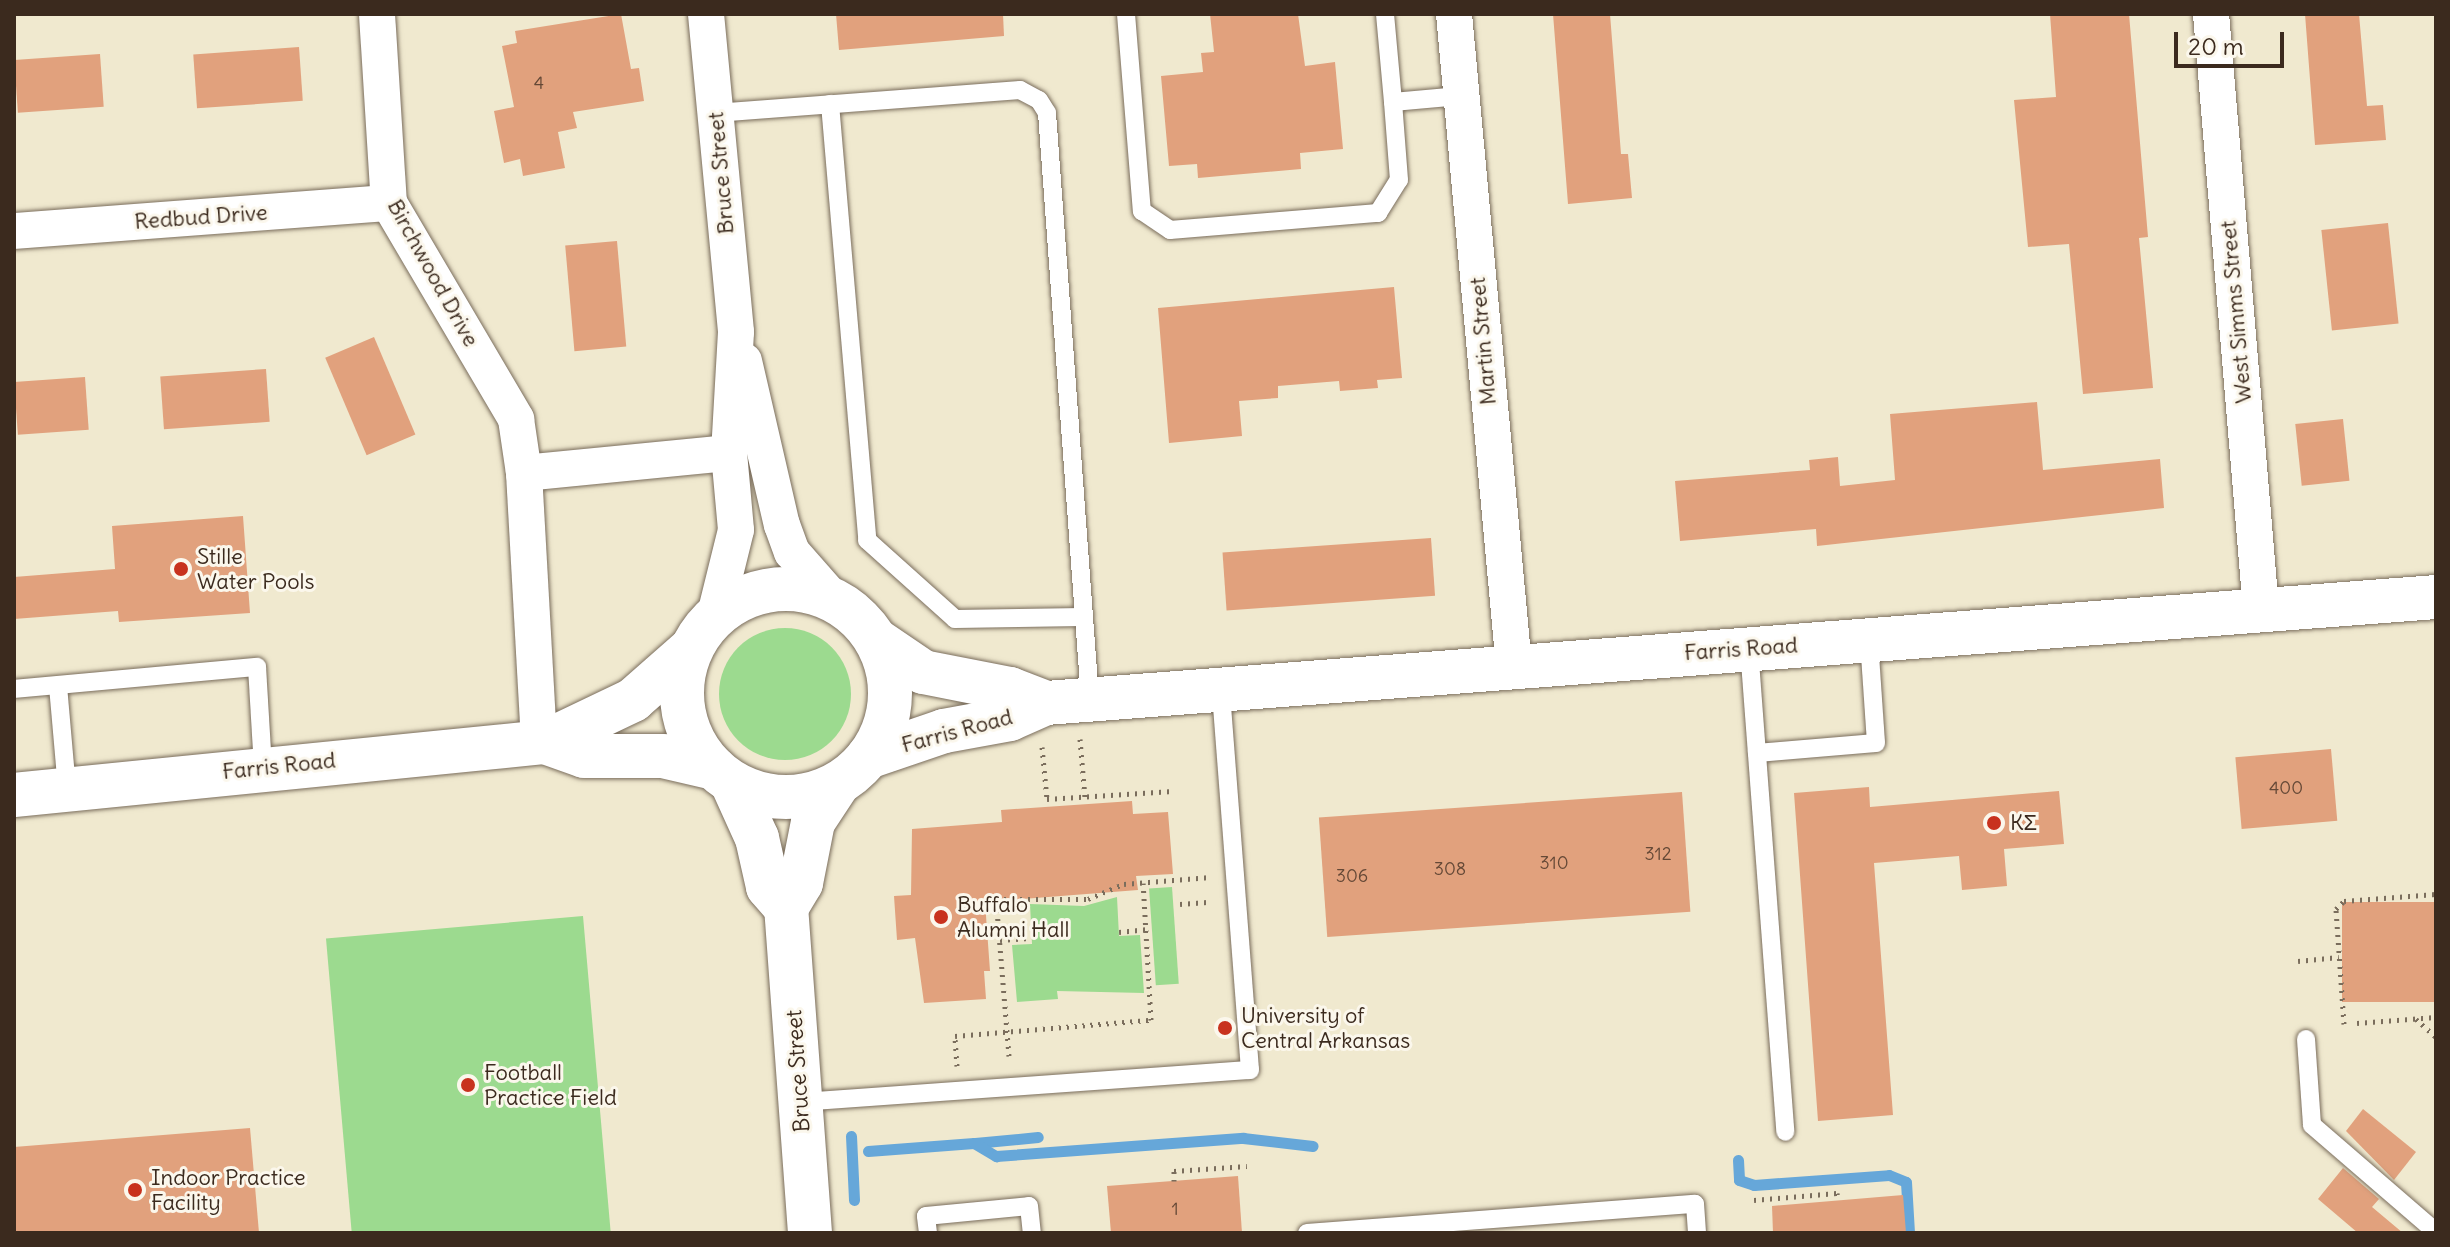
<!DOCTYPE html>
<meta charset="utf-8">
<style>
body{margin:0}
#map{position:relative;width:2450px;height:1247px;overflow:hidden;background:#f0e9cf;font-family:Delius,sans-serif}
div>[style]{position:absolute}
.green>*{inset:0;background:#9cda8f;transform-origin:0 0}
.round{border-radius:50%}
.stream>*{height:11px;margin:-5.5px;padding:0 5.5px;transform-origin:5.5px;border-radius:5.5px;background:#66a7d9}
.building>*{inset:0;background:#e1a17d;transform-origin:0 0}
.path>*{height:5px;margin-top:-2.5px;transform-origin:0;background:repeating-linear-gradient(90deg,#7a6d5c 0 2px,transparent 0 8px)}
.roads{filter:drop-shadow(0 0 2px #7a6d5c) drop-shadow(0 0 2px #7a6d5c)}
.lane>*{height:18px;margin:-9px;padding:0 9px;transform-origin:9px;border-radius:9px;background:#fff}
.street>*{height:36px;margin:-18px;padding:0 18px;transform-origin:18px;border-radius:18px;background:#fff}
.secondary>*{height:44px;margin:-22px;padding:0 22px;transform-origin:22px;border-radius:22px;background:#fff}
.secondary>.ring{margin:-22px;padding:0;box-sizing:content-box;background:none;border:44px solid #fff;border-radius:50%}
.dots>*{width:22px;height:22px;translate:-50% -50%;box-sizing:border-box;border:4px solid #fbf7ec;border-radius:50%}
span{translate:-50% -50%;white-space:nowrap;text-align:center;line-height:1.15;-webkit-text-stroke:6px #fbf7ec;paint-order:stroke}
.number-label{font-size:18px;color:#644836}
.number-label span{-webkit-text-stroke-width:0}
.street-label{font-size:22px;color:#3b2a1e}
.poi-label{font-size:22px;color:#3b2a1e}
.left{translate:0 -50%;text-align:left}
.frame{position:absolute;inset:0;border:16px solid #3b2a1e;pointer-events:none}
.scale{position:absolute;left:2174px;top:32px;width:110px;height:36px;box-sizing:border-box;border:4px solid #3b2a1e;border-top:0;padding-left:10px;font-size:24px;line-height:28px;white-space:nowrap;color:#3b2a1e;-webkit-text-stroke:6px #fbf7ec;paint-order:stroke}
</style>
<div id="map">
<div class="green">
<i class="round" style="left:719px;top:628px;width:132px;height:132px"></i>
<i style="left:1172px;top:887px;width:97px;height:23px;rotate:86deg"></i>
<i style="clip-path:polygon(1117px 897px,1119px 936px,1140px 935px,1144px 993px,1057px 991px,1058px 999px,1017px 1002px,1012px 945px,1032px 944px,1030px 904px,1084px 906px)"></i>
<i style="left:583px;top:916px;width:318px;height:258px;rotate:85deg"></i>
</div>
<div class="stream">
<i style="left:851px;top:1136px;width:64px;rotate:87.3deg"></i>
<i style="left:975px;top:1143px;width:63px;rotate:-5.4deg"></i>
<i style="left:868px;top:1151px;width:106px;rotate:-4.3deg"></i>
<i style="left:974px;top:1143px;width:26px;rotate:31deg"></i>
<i style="left:996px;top:1156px;width:248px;rotate:-4.2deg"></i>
<i style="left:1243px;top:1138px;width:70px;rotate:6.5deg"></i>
<i style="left:1738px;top:1160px;width:20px;rotate:87deg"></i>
<i style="left:1739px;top:1180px;width:16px;rotate:18deg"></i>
<i style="left:1754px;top:1185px;width:135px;rotate:-4.2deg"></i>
<i style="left:1889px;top:1175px;width:18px;rotate:22deg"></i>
<i style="left:1906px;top:1182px;width:51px;rotate:86.6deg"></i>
</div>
<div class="building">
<i style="clip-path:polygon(621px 14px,631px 69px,639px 68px,644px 101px,573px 112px,577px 128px,558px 132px,565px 168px,523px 176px,520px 159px,504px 163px,494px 111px,514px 107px,502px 46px,517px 43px,515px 31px)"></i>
<i style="clip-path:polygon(836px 14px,1003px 14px,1004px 36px,839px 50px)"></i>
<i style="clip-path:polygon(1210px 14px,1298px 14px,1305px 66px,1335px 62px,1343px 149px,1300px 153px,1301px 169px,1198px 178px,1197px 164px,1169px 166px,1161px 76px,1203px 72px,1201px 53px,1214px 52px)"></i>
<i style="clip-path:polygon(1553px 14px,1610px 14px,1621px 154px,1628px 154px,1632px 198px,1568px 204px)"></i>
<i style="clip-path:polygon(2050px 14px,2129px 14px,2148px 237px,2139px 238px,2153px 388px,2083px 394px,2069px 244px,2028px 247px,2014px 100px,2056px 97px)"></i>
<i style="clip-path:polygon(2305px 14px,2359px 14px,2367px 106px,2383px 105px,2386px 140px,2315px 145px)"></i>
<i style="left:299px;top:47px;width:54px;height:106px;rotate:86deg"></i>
<i style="left:100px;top:54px;width:53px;height:86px;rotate:86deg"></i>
<i style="left:2388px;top:223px;width:101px;height:67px;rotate:84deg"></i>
<i style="left:617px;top:241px;width:106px;height:52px;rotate:85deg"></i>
<i style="clip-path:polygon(1394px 287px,1402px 378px,1377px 380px,1378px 388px,1340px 391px,1339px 381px,1278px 386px,1278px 398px,1239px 401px,1242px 436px,1169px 443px,1158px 308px)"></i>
<i style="left:374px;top:337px;width:106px;height:53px;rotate:67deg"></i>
<i style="left:266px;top:369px;width:53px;height:106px;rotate:86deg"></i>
<i style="left:85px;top:377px;width:53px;height:71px;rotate:86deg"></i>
<i style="clip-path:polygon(2037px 402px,2043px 470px,2160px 459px,2164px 508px,1817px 546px,1816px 529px,1680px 541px,1675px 481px,1810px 470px,1809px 460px,1838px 457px,1840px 486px,1895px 480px,1890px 414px)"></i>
<i style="left:2343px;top:419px;width:62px;height:48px;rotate:84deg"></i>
<i style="clip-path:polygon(243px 516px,250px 613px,119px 622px,118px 611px,14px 619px,14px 577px,115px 569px,112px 526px)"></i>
<i style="left:1431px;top:538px;width:58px;height:209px;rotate:86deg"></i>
<i style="left:2331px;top:749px;width:72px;height:96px;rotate:85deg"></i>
<i style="clip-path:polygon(1869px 787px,1870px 807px,2059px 791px,2064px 844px,2004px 849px,2007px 886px,1962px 890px,1959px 856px,1874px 863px,1893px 1115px,1818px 1121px,1794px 793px)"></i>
<i style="left:1682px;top:792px;width:120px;height:364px;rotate:86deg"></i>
<i style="clip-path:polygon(1132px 801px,1133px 814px,1168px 812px,1173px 874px,1136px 876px,1138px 890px,985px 902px,990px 971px,984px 971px,986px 999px,924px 1003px,915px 938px,897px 940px,894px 896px,911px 895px,912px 829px,1002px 822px,1001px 810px)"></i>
<i style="left:2436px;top:902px;width:100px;height:94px;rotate:90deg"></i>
<i style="clip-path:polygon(2363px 1109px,2416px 1152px,2394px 1180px,2346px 1131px)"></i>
<i style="clip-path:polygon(250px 1128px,259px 1233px,14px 1233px,14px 1147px)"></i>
<i style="clip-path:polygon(2343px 1168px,2379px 1199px,2372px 1207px,2403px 1233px,2358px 1233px,2318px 1199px)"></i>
<i style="clip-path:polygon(1238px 1176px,1242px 1233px,1111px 1233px,1107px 1186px)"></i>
<i style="clip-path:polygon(1903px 1195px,1906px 1233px,1773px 1233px,1772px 1206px)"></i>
</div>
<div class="path">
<i style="left:1080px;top:739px;width:58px;rotate:85.1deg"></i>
<i style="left:1042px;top:747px;width:52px;rotate:84.5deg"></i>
<i style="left:1047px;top:799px;width:126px;rotate:-3.6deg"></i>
<i style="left:1180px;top:904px;width:31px;rotate:-4deg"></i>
<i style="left:1119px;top:932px;width:27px;rotate:-6deg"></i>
<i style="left:1000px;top:940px;width:32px;rotate:-4deg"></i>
<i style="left:2298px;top:961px;width:41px;rotate:-5.6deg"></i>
<i style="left:2416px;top:1019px;width:27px;rotate:42deg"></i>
<i style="left:2357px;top:1023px;width:79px;rotate:-4.3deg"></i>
<i style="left:2344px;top:1024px;width:115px;rotate:-94deg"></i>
<i style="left:2336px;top:909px;width:11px;rotate:-45deg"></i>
<i style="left:2344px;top:901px;width:92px;rotate:-4.4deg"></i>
<i style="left:1009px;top:1056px;width:158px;rotate:-94.7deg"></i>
<i style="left:996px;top:899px;width:92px"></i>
<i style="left:1088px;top:899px;width:39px;rotate:-23deg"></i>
<i style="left:1124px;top:884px;width:87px;rotate:-4.6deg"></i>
<i style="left:957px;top:1066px;width:30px;rotate:-94deg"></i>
<i style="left:955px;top:1036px;width:197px;rotate:-4.7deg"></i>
<i style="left:1151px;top:1020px;width:137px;rotate:-93.3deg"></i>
<i style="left:1174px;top:1181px;width:10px;rotate:-90deg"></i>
<i style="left:1174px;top:1171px;width:73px;rotate:-3.9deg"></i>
<i style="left:1754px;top:1200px;width:83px;rotate:-4.8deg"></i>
<i style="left:1837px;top:1193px;width:7px;rotate:82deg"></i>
</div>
<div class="roads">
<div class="lane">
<i style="left:1126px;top:14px;width:198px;rotate:85.4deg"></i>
<i style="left:1142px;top:211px;width:34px;rotate:34deg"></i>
<i style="left:1170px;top:230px;width:209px;rotate:-4.7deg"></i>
<i style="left:1378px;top:213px;width:39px;rotate:-58deg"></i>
<i style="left:1399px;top:180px;width:78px;rotate:-94.4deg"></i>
<i style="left:1385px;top:14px;width:88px;rotate:84.8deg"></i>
<i style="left:1393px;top:102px;width:67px;rotate:-5.1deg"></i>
<i style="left:830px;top:104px;width:438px;rotate:85.1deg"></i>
<i style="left:867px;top:540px;width:118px;rotate:41.9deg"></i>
<i style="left:955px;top:619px;width:127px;rotate:-0.9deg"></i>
<i style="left:715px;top:113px;width:306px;rotate:-4.3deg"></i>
<i style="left:1020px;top:90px;width:21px;rotate:28deg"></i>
<i style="left:1039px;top:100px;width:15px;rotate:58deg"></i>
<i style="left:1047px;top:113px;width:588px;rotate:85.8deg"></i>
<i style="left:1749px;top:648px;width:485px;rotate:85.7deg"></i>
<i style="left:58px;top:686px;width:103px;rotate:85deg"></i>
<i style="left:14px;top:689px;width:244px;rotate:-5.2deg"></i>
<i style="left:257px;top:667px;width:100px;rotate:86.6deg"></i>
<i style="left:1757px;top:753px;width:119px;rotate:-4.8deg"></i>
<i style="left:1876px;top:743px;width:103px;rotate:-93.9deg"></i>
<i style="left:2306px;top:1039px;width:86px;rotate:86deg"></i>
<i style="left:2312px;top:1125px;width:164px;rotate:40.8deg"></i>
<i style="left:801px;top:1102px;width:450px;rotate:-4.1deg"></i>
<i style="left:1250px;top:1070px;width:382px;rotate:-94.4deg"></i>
<i style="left:928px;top:1233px;width:17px;rotate:-97deg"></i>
<i style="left:926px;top:1216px;width:103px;rotate:-5.5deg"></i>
<i style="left:1029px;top:1206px;width:27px;rotate:84deg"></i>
<i style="left:1307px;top:1233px;width:389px;rotate:-4.3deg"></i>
<i style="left:1695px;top:1204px;width:29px;rotate:86deg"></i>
</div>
<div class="street">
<i style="left:377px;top:14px;width:189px;rotate:86.4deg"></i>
<i style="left:389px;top:203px;width:251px;rotate:59.5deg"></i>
<i style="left:516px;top:419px;width:55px;rotate:81.6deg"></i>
<i style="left:524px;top:473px;width:269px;rotate:86.8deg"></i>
<i style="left:706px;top:14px;width:319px;rotate:84.6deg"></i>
<i style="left:736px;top:332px;width:121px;rotate:93.3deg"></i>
<i style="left:729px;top:453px;width:77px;rotate:84.8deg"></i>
<i style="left:736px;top:530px;width:88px;rotate:103.9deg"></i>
<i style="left:1454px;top:14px;width:656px;rotate:84.75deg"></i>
<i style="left:2211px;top:14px;width:598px;rotate:85.2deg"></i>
<i style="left:14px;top:231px;width:376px;rotate:-4.3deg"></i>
<i style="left:744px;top:361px;width:168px;rotate:77deg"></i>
<i style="left:782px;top:525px;width:29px;rotate:70deg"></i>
<i style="left:792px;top:552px;width:64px;rotate:48.8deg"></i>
<i style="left:524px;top:473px;width:206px;rotate:-5.6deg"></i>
</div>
<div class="secondary">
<i class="ring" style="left:682px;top:589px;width:164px;height:164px"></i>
<i style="left:876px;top:640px;width:57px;rotate:34.2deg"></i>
<i style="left:923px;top:672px;width:89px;rotate:11.1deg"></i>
<i style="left:1010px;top:689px;width:39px;rotate:21deg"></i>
<i style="left:545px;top:742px;width:41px;rotate:19.7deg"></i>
<i style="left:584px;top:756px;width:79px"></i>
<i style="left:663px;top:756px;width:52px;rotate:13.2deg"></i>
<i style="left:868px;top:757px;width:80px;rotate:-18.9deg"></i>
<i style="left:944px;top:731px;width:67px;rotate:-10.3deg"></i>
<i style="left:1010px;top:719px;width:39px;rotate:-24deg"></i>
<i style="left:1046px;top:703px;width:1394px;rotate:-4.36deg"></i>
<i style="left:732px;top:783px;width:60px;rotate:65.6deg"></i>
<i style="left:757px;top:838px;width:50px;rotate:77.3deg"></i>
<i style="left:768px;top:887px;width:28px;rotate:49deg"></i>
<i style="left:14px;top:795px;width:534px;rotate:-5.7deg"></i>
<i style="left:545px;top:742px;width:98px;rotate:-25.5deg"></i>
<i style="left:633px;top:700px;width:76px;rotate:-41.3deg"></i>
<i style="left:810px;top:1233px;width:326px;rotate:-94.2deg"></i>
<i style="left:786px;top:908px;width:29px;rotate:-59deg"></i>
<i style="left:801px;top:883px;width:62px;rotate:-78.9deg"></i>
<i style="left:813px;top:822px;width:45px;rotate:-56.7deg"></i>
</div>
</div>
<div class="dots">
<i style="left:181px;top:569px;background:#c8321e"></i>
<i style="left:1994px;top:823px;background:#c8321e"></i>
<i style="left:941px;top:917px;background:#c8321e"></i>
<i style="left:1225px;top:1028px;background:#c8321e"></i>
<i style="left:468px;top:1085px;background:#c8321e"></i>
<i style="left:135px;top:1190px;background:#c8321e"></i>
</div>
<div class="number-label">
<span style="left:539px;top:83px">4</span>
<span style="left:2286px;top:788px">400</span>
<span style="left:1658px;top:854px">312</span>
<span style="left:1554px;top:863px">310</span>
<span style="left:1450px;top:869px">308</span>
<span style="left:1352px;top:876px">306</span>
<span style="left:1175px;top:1209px">1</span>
</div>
<div class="street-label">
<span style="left:721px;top:173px;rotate:-95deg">Bruce Street</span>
<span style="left:201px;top:217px;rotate:-4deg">Redbud Drive</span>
<span style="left:433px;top:273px;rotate:61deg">Birchwood Drive</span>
<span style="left:2236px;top:312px;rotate:-95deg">West Simms Street</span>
<span style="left:1483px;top:341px;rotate:-95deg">Martin Street</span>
<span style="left:1741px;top:649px;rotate:-4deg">Farris Road</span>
<span style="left:957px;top:731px;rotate:-15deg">Farris Road</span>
<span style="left:279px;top:766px;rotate:-6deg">Farris Road</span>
<span style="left:798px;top:1071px;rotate:-94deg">Bruce Street</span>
</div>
<div class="poi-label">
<span class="left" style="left:197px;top:569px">Stille<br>Water Pools</span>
<span class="left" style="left:2010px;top:823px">KΣ</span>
<span class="left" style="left:957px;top:917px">Buffalo<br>Alumni Hall</span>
<span class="left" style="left:1241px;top:1028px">University of<br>Central Arkansas</span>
<span class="left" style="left:484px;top:1085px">Football<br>Practice Field</span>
<span class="left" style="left:151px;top:1190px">Indoor Practice<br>Facility</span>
</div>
<div class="frame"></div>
<div class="scale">20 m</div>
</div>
